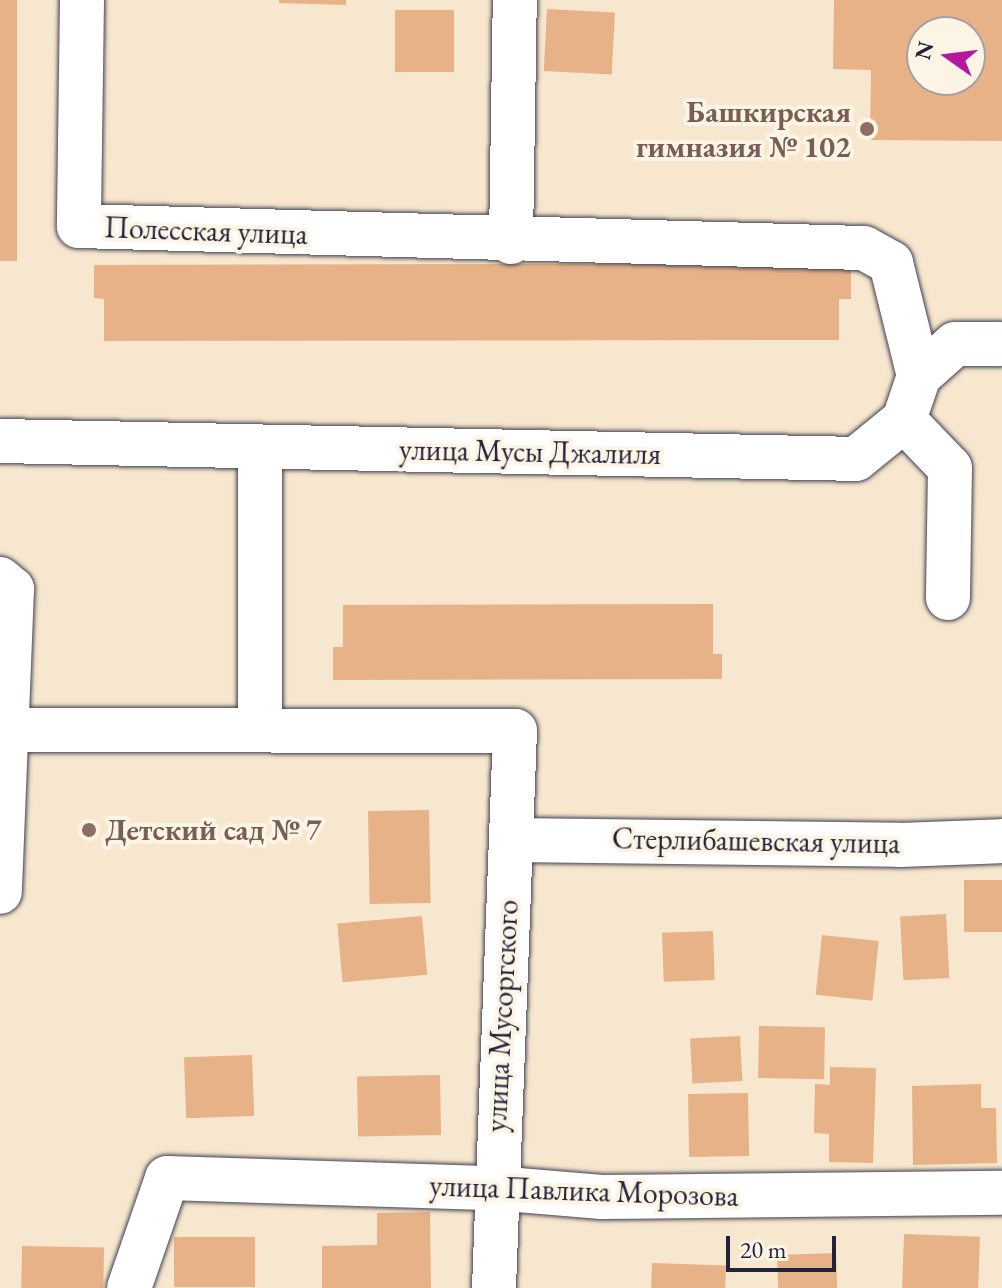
<!DOCTYPE html>
<meta charset="utf-8">
<style>
body{margin:0}
#map{position:relative;width:1002px;height:1288px;overflow:hidden;background:#f7e7ce;font-family:"EB Garamond",serif}
div>[style]{position:absolute}
.building>*{inset:0;background:#e7b288;transform-origin:0 0}
.roads{filter:drop-shadow(0 0 2px #424051) drop-shadow(0 0 2px #424051)}
.minor>*{height:44px;margin:-22px;padding:0 22px;transform-origin:22px;border-radius:22px;background:#fff}
.dots>*{width:22px;height:22px;translate:-50% -50%;box-sizing:border-box;border:4px solid #fcf5e5;border-radius:50%}
span{translate:-50% -50%;white-space:nowrap;text-align:center;line-height:1.15;-webkit-text-stroke:8px #fcf5e5;paint-order:stroke}
.education-label{font-size:30px;color:#785e54;font-weight:700}
.right{translate:-100% -50%;text-align:right}
.left{translate:0 -50%;text-align:left}
.street-label{font-size:30px;color:#22223b}
.north{position:absolute;left:906px;top:16px;width:80px;height:80px;box-sizing:border-box;background:#fcf5e5;border:2px solid #a5a1a1;border-radius:50%;rotate:284deg;font-size:22px;font-weight:700;line-height:32px;text-align:center;color:#22223b}
.north::after{content:'';display:block;margin:auto;width:28px;height:36px;background:#b5179e;clip-path:polygon(50% 0,100% 100%,50% 72%,0 100%)}
.scale{position:absolute;left:726px;top:1236px;width:110px;height:36px;box-sizing:border-box;border:4px solid #22223b;border-top:0;padding-left:10px;font-size:24px;line-height:28px;white-space:nowrap;color:#22223b;-webkit-text-stroke:6px #fcf5e5;paint-order:stroke}
</style>
<div id="map">
<div class="building">
<i style="left:0;top:0;width:17px;height:261px"></i>
<i style="clip-path:polygon(279px 0,346px 0,346px 5px,279px 3px)"></i>
<i style="clip-path:polygon(evenodd,834px 0,1002px 0,1002px 141px,870px 140px,871px 70px,833px 69px,834px 0,922px 32px,970px 32px,970px 80px,922px 80px,922px 32px)"></i>
<i style="left:547px;top:9px;width:68px;height:62px;rotate:3deg"></i>
<i style="left:395px;top:10px;width:59px;height:62px"></i>
<i style="clip-path:polygon(851px 263px,851px 299px,839px 299px,839px 340px,104px 341px,104px 299px,94px 298px,94px 265px)"></i>
<i style="clip-path:polygon(713px 604px,713px 654px,722px 654px,722px 679px,333px 680px,333px 647px,343px 647px,343px 605px)"></i>
<i style="left:429px;top:810px;width:93px;height:61px;rotate:89deg"></i>
<i style="left:1002px;top:880px;width:52px;height:38px;rotate:90deg"></i>
<i style="left:946px;top:914px;width:64px;height:46px;rotate:87deg"></i>
<i style="left:422px;top:916px;width:59px;height:85px;rotate:85deg"></i>
<i style="left:713px;top:931px;width:49px;height:51px;rotate:88deg"></i>
<i style="left:822px;top:935px;width:57px;height:60px;rotate:6deg"></i>
<i style="left:759px;top:1026px;width:66px;height:52px;rotate:1deg"></i>
<i style="left:740px;top:1036px;width:45px;height:50px;rotate:87deg"></i>
<i style="left:252px;top:1055px;width:61px;height:68px;rotate:88deg"></i>
<i style="clip-path:polygon(830px 1067px,876px 1068px,873px 1163px,829px 1162px,829px 1134px,814px 1133px,815px 1084px,830px 1085px)"></i>
<i style="left:440px;top:1075px;width:60px;height:83px;rotate:89deg"></i>
<i style="clip-path:polygon(981px 1084px,981px 1108px,996px 1108px,997px 1163px,913px 1165px,912px 1086px)"></i>
<i style="left:748px;top:1093px;width:63px;height:60px;rotate:89deg"></i>
<i style="clip-path:polygon(430px 1212px,431px 1288px,322px 1288px,322px 1246px,377px 1245px,377px 1213px)"></i>
<i style="left:904px;top:1234px;width:76px;height:54px;rotate:2deg"></i>
<i style="left:255px;top:1237px;width:50px;height:81px;rotate:90deg"></i>
<i style="left:22px;top:1246px;width:82px;height:42px;rotate:1deg"></i>
<i style="left:836px;top:1253px;width:35px;height:59px;rotate:88deg"></i>
<i style="left:652px;top:1263px;width:74px;height:25px;rotate:2deg"></i>
</div>
<div class="roads">
<div class="minor">
<i style="left:82px;top:0;width:226px;rotate:90.8deg"></i>
<i style="left:79px;top:226px;width:785px;rotate:1.61deg"></i>
<i style="left:864px;top:248px;width:31px;rotate:29deg"></i>
<i style="left:891px;top:263px;width:116px;rotate:76.1deg"></i>
<i style="left:511px;top:242px;width:242px;rotate:-89.1deg"></i>
<i style="left:904px;top:420px;width:66px;rotate:46.2deg"></i>
<i style="left:950px;top:468px;width:130px;rotate:90.9deg"></i>
<i style="left:0;top:441px;width:856px;rotate:1.2deg"></i>
<i style="left:856px;top:459px;width:62px;rotate:-39.1deg"></i>
<i style="left:904px;top:420px;width:46px;rotate:-71.2deg"></i>
<i style="left:919px;top:376px;width:48px;rotate:-41.6deg"></i>
<i style="left:955px;top:344px;width:47px"></i>
<i style="left:260px;top:447px;width:282px;rotate:90deg"></i>
<i style="left:0;top:579px;width:16px;rotate:40deg"></i>
<i style="left:12px;top:589px;width:303px;rotate:92.3deg"></i>
<i style="left:9px;top:730px;width:506px;rotate:0.11deg"></i>
<i style="left:515px;top:731px;width:557px;rotate:92.16deg"></i>
<i style="left:511px;top:840px;width:389px;rotate:0.7deg"></i>
<i style="left:900px;top:845px;width:102px;rotate:-2.2deg"></i>
<i style="left:129px;top:1288px;width:116px;rotate:-70.9deg"></i>
<i style="left:167px;top:1178px;width:327px;rotate:1.8deg"></i>
<i style="left:494px;top:1188px;width:108px;rotate:4.8deg"></i>
<i style="left:602px;top:1197px;width:400px;rotate:-0.6deg"></i>
</div>
</div>
<div class="dots">
<i style="left:867px;top:129px;background:#8d6e63"></i>
<i style="left:89px;top:830px;background:#8d6e63"></i>
</div>
<div class="education-label">
<span class="right" style="left:851px;top:129px">Башкирская<br>гимназия № 102</span>
<span class="left" style="left:105px;top:830px">Детский сад № 7</span>
</div>
<div class="street-label">
<span style="left:206px;top:231px;rotate:2deg">Полесская улица</span>
<span style="left:530px;top:452px;rotate:1deg">улица Мусы Джалиля</span>
<span style="left:756px;top:841px;rotate:1deg">Стерлибашевская улица</span>
<span style="left:502px;top:1016px;rotate:-87deg">улица Мусоргского</span>
<span style="left:584px;top:1191px;rotate:2deg">улица Павлика Морозова</span>
</div>
<div class="north">N</div>
<div class="scale">20 m</div>
</div>
